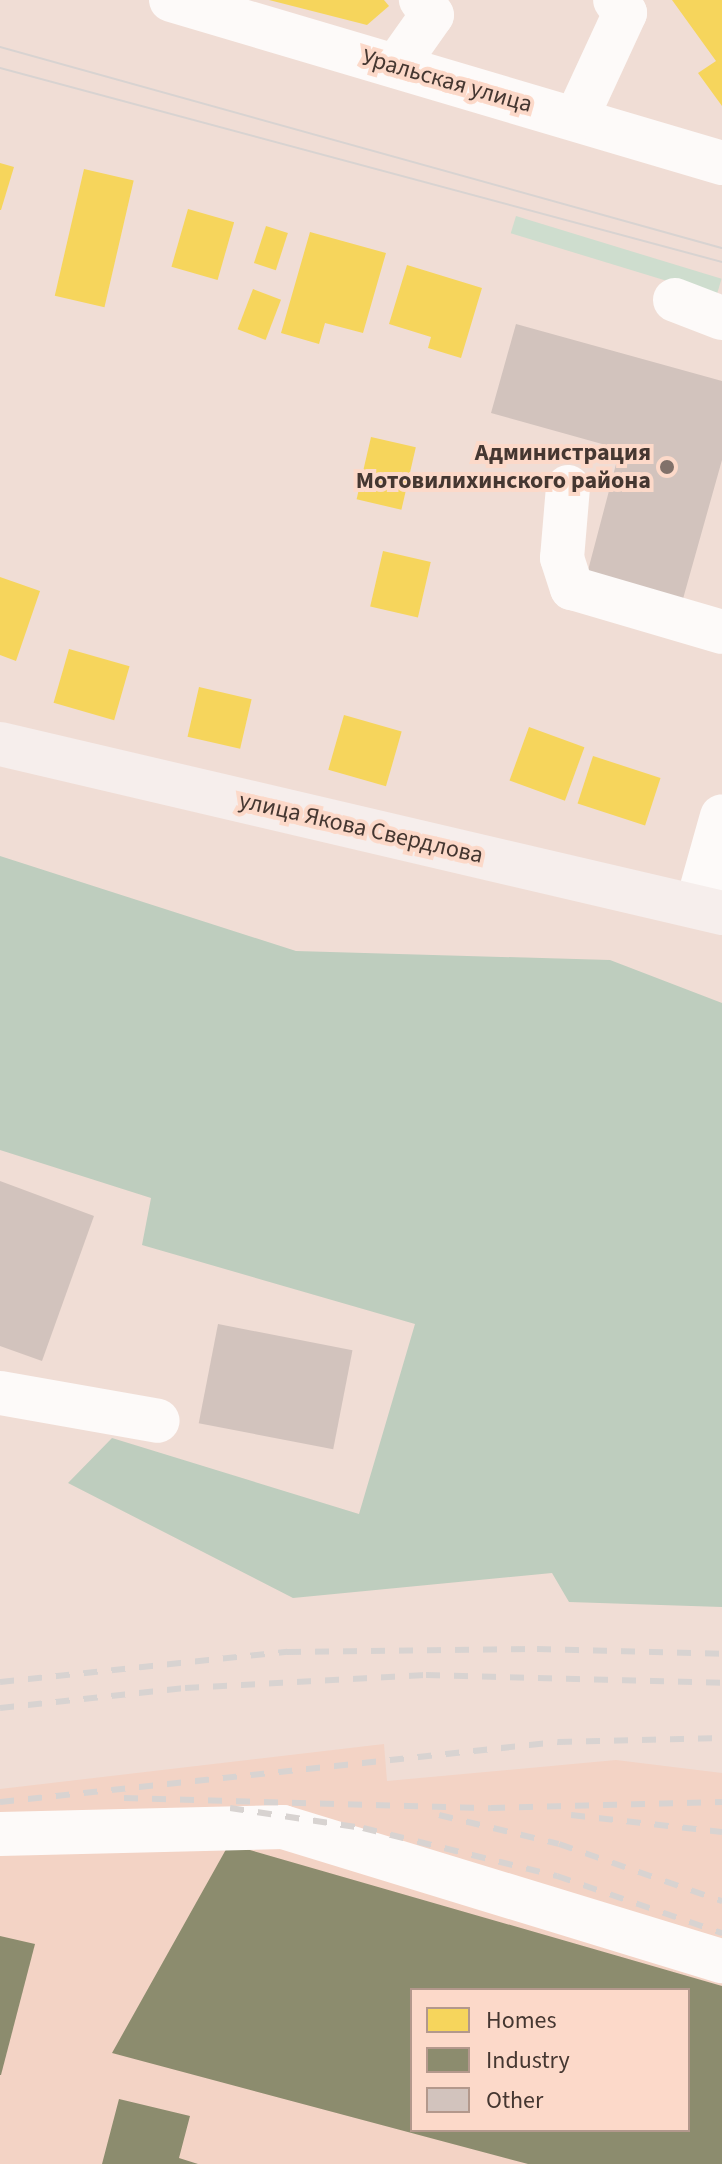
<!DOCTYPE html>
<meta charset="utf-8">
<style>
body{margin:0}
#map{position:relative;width:722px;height:2164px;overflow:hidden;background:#f0ddd5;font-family:"Source Sans 3",sans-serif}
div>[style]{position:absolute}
.built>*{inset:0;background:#f3d3c5}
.green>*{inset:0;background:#ceddce;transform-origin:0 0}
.forest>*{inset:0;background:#becdbe}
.homes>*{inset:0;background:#f6d55c;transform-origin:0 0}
.industry>*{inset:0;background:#8c8c6e}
.building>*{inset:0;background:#d2c3bd;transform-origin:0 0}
.minor>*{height:44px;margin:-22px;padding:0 22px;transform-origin:22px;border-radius:22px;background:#fdfaf9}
.major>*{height:44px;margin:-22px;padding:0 22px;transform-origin:22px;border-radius:22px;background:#f6eeec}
.tram>*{height:2px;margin:-1px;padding:0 1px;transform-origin:1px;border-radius:1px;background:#d8d3d1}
.rail>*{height:6px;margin-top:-3px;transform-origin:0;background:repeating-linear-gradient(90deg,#d8d3d1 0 14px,transparent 0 28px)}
.dots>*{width:22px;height:22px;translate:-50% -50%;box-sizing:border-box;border:4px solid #fcd9c9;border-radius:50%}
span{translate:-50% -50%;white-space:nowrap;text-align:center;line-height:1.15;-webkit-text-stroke:8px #fcd9c9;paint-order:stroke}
.street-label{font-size:24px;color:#453731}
.poi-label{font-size:24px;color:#453731;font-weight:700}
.right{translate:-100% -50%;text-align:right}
.legend{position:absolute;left:410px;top:1988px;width:280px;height:144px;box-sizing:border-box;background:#fcd9c9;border:2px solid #b3988c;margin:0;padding:10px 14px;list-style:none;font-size:24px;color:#453731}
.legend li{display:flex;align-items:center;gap:16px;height:40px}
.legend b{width:40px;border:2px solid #b3988c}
</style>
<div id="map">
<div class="built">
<i style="clip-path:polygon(evenodd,384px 1744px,387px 1781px,616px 1760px,722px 1773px,722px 2164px,0 2164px,0 1789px,384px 1744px,412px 1990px,688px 1990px,688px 2130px,412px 2130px,412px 1990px)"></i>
</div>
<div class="green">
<i style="left:516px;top:216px;width:215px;height:18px;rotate:17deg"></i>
</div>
<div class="forest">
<i style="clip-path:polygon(0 856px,296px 951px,610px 960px,722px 1003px,722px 1607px,569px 1602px,552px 1573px,293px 1598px,68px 1483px,112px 1438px,359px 1514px,415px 1324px,142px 1245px,151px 1198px,0 1150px)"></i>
</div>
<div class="homes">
<i style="clip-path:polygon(269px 0,384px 0,389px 6px,367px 25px)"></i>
<i style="clip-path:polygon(672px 0,722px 0,722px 106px,698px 73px,716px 61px)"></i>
<i style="clip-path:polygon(0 163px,14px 167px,1px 210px,0 210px)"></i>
<i style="left:84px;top:169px;width:51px;height:130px;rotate:13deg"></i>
<i style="left:188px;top:209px;width:48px;height:60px;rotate:16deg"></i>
<i style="left:266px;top:226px;width:23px;height:39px;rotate:18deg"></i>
<i style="clip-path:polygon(310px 232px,386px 253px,363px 333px,325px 323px,319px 344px,281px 333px)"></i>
<i style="clip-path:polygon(407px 265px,482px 288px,461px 358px,428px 348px,431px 337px,389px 324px)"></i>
<i style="left:253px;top:289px;width:30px;height:43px;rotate:21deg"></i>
<i style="left:371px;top:437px;width:46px;height:64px;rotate:13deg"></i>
<i style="left:383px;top:551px;width:49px;height:57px;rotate:13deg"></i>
<i style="clip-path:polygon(0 577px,40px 591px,16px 661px,0 655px)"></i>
<i style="left:69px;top:649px;width:63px;height:56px;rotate:16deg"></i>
<i style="left:199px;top:687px;width:54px;height:51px;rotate:13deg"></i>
<i style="left:344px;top:715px;width:60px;height:57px;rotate:16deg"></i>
<i style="left:529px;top:727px;width:59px;height:57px;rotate:20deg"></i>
<i style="left:593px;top:756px;width:71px;height:50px;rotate:18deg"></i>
</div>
<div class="industry">
<i style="clip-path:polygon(evenodd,229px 1844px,722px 1986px,722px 2164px,528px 2164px,112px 2053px,229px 1844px,412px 1990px,688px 1990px,688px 2130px,412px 2130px,412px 1990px)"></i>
<i style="clip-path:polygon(0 1936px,35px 1944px,1px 2075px,0 2075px)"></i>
<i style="clip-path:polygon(119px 2099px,190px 2116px,179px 2158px,198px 2164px,102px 2164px)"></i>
</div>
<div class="building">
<i style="clip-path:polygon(516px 324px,722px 381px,722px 460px,681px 606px,586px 578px,620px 449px,491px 413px)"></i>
<i style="clip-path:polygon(0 1181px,94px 1216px,42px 1361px,0 1346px)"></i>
<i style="left:218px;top:1324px;width:137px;height:101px;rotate:11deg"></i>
</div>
<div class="minor">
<i style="left:171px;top:0;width:575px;rotate:16.48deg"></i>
<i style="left:396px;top:66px;width:62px;rotate:-54.8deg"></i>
<i style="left:432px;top:15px;width:19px;rotate:-126deg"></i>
<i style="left:576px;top:119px;width:117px;rotate:-65.2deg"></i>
<i style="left:625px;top:13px;width:16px;rotate:-128deg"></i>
<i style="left:675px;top:300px;width:50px;rotate:21deg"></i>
<i style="left:568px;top:487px;width:71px;rotate:94.8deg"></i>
<i style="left:562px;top:558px;width:32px;rotate:72deg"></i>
<i style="left:572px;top:588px;width:156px;rotate:16.3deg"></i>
<i style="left:697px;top:905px;width:92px;rotate:-74.3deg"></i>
<i style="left:0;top:1393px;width:160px;rotate:10deg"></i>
<i style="left:0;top:1834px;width:283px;rotate:-1.4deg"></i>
<i style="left:283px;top:1827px;width:459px;rotate:17deg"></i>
</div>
<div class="major">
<i style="left:0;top:744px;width:742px;rotate:13.17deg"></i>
</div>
<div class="tram">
<i style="left:0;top:47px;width:749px;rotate:15.56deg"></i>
<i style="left:0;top:68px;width:748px;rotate:15.04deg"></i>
</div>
<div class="rail">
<i style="left:0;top:1682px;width:289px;rotate:-6deg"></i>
<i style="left:287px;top:1652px;width:250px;rotate:-0.7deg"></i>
<i style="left:537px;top:1649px;width:185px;rotate:1.5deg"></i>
<i style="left:0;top:1708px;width:186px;rotate:-6.2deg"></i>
<i style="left:185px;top:1688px;width:241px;rotate:-3.1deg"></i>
<i style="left:426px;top:1675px;width:296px;rotate:1.5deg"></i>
<i style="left:124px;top:1798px;width:367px;rotate:1.6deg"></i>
<i style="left:491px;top:1808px;width:231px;rotate:-1.5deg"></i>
<i style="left:0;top:1802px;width:561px;rotate:-6.14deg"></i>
<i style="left:558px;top:1742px;width:164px;rotate:-1.4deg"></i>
<i style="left:230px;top:1808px;width:134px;rotate:8.6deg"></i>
<i style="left:363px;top:1828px;width:200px;rotate:13.9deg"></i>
<i style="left:557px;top:1876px;width:175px;rotate:19.1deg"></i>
<i style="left:439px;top:1815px;width:123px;rotate:13.6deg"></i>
<i style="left:559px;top:1844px;width:173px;rotate:19.3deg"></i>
<i style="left:571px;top:1815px;width:152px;rotate:6.4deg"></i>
</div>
<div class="dots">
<i style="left:667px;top:467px;background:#81716a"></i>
</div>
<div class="street-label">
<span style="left:447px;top:81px;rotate:16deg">Уральская улица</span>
<span style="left:361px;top:828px;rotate:13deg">улица Якова Свердлова</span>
</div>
<div class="poi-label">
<span class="right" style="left:651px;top:467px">Администрация<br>Мотовилихинского района</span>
</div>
<ul class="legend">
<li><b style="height:22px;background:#f6d55c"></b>Homes</li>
<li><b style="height:22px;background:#8c8c6e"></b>Industry</li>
<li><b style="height:22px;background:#d2c3bd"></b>Other</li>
</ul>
</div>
